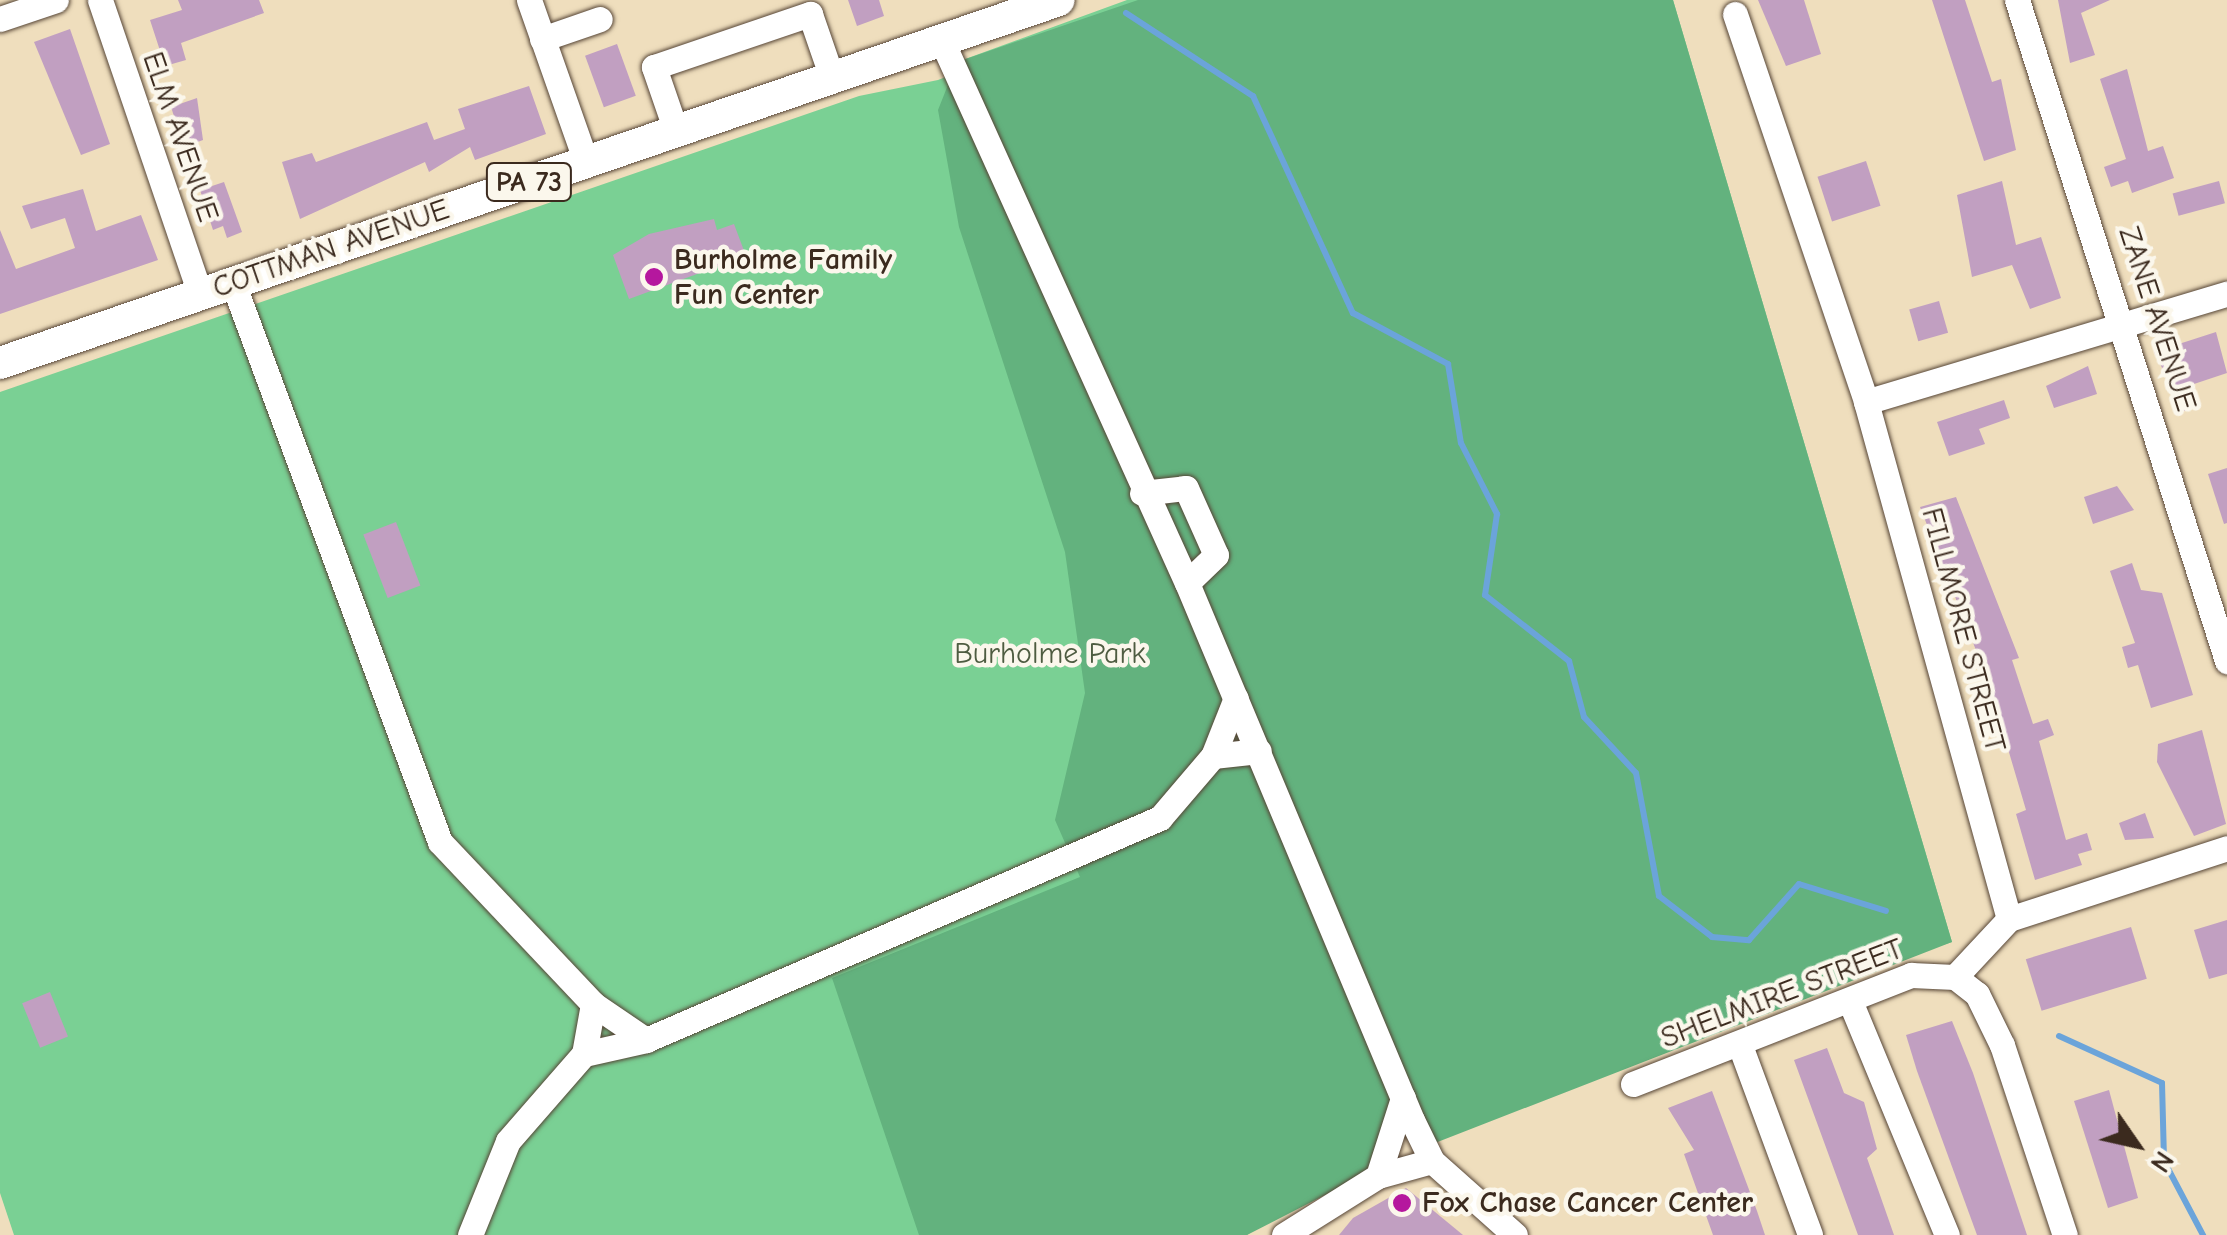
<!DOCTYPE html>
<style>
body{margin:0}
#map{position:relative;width:2227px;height:1235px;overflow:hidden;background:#efdebd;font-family:"Comic Neue",sans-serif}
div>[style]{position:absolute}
.green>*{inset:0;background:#7ad094}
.forest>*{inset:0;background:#63b27e}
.stream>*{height:6px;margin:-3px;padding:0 3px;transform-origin:3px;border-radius:3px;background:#6ba4da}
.building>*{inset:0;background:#c19fc1;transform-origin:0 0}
.roads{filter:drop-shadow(0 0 2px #564536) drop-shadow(0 0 2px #564536)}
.minor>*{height:25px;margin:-12.5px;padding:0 12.5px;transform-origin:12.5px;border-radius:12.5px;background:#fff}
.major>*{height:32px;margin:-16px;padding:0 16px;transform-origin:16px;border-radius:16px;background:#fff}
.dots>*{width:28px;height:28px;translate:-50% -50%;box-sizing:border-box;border:5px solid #fbf7ec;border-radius:50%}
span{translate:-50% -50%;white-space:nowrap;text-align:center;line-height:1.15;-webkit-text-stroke:9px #fbf7ec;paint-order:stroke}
.shield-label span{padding:2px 8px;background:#fbf7ec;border:2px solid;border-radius:8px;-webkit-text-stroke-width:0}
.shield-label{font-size:28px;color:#3b2a1e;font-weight:700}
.street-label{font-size:30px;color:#3b2a1e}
.poi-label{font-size:30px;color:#3b2a1e;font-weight:700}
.left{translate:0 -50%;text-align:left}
.park-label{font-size:30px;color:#4e5c41}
.north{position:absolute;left:2087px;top:1095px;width:100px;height:100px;-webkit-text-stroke:8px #fbf7ec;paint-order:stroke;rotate:124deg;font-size:28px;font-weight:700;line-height:40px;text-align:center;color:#3b2a1e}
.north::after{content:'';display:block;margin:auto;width:35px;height:45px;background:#3b2a1e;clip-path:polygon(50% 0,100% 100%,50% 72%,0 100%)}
</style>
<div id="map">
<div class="green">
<i style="clip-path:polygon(1127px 0,1673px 0,1952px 942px,1421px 1113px,1247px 1235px,14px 1235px,0 1193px,0 392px,859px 96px,938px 80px,961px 71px,957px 62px)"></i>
</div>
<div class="forest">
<i style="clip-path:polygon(1138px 0,1673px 0,1952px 942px,1435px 1143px,1421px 1113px,1366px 1174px,1247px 1235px,919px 1235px,832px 978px,1080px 877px,1055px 820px,1085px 693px,1065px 552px,959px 227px,938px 110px,957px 62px)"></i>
</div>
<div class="stream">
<i style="left:1126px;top:13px;width:152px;rotate:33.2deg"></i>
<i style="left:1253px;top:96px;width:239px;rotate:65.3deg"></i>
<i style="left:1353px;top:313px;width:108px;rotate:28.2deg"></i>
<i style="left:1448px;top:364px;width:80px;rotate:80.7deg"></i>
<i style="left:1461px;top:443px;width:80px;rotate:63.1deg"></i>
<i style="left:1497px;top:514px;width:82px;rotate:98.4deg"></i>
<i style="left:1485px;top:595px;width:107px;rotate:38.2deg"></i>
<i style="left:1569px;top:661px;width:58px;rotate:75deg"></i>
<i style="left:1584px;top:717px;width:76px;rotate:47.1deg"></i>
<i style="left:1636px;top:773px;width:125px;rotate:79.4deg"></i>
<i style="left:1659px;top:896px;width:67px;rotate:37.7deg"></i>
<i style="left:1712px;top:937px;width:37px;rotate:5deg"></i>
<i style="left:1749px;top:940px;width:75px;rotate:-48.2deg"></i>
<i style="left:1799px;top:884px;width:91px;rotate:17.2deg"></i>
<i style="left:2059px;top:1036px;width:113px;rotate:24.5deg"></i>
<i style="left:2162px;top:1083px;width:78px;rotate:88.5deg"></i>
<i style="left:2164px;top:1161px;width:84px;rotate:62.2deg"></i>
</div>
<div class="building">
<i style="clip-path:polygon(178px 0,259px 0,264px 13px,181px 43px,186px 60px,165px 66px,150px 20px,182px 10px)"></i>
<i style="clip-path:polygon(848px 0,879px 0,884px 16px,857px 26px)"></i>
<i style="clip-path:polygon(1758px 0,1804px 0,1821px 54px,1786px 66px)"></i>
<i style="clip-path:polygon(1932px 0,1965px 0,1992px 82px,2001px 79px,2016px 150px,1984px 161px)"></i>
<i style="clip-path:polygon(2058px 0,2110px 0,2081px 13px,2095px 55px,2070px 63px)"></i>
<i style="clip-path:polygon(70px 29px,110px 144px,81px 155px,34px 42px)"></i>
<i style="left:617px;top:44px;width:55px;height:34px;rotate:70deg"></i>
<i style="clip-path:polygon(2127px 69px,2148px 151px,2163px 146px,2174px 178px,2132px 193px,2128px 181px,2111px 187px,2104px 167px,2126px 159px,2100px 79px)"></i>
<i style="clip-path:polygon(529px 86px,546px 134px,475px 160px,470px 147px,429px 172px,425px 162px,300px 219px,282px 162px,312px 153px,316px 162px,427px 122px,434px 140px,465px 129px,458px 109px)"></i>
<i style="clip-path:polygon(197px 98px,203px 140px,184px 147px,171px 107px)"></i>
<i style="left:1866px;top:161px;width:47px;height:51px;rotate:72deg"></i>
<i style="clip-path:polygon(2002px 181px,2016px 245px,2041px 237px,2061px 298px,2030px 309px,2012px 265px,1972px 277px,1957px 195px)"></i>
<i style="left:2219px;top:181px;width:23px;height:48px;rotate:75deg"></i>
<i style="clip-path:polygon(224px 182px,242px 232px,227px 238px,223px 226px,213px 230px,200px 190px)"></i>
<i style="clip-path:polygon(83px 189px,96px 231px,141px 215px,158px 260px,0 314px,0 230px,16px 269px,75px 248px,65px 218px,31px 229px,22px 206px)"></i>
<i style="clip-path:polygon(714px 219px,717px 230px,734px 224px,746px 256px,629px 299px,613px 255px,649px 234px)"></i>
<i style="left:1939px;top:301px;width:33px;height:31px;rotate:74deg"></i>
<i style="clip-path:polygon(2216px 332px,2227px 373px,2191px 385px,2199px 405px,2184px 411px,2154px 352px)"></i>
<i style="clip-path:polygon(2088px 366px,2097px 394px,2054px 408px,2046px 386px)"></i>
<i style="clip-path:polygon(2004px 400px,2010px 418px,1979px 429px,1985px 444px,1949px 456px,1937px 422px)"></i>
<i style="clip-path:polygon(2227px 468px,2227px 523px,2224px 524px,2208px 474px)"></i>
<i style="clip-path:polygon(2117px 486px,2134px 510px,2093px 524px,2084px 497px)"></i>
<i style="clip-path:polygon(1956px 497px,2019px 658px,2012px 660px,2033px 724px,2048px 719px,2054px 735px,2039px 741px,2066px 840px,2087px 833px,2092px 850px,2078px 854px,2082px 865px,2035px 880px,2016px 814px,2026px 810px,1988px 681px,1920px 507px)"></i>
<i style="left:396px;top:522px;width:68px;height:35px;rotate:69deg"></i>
<i style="clip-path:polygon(2132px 563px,2141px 590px,2162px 593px,2193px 695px,2151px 708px,2138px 665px,2128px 668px,2122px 647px,2135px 643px,2110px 571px)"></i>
<i style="clip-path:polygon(2202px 730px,2226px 824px,2194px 836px,2157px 762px,2158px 744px)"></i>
<i style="clip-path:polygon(2145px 813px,2154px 838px,2125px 840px,2119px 823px)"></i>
<i style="clip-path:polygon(2227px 920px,2227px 974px,2209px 979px,2194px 930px)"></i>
<i style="left:2131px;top:927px;width:54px;height:110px;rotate:73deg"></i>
<i style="left:50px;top:992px;width:48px;height:30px;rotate:68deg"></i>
<i style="clip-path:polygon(1952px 1021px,1973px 1073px,2027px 1235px,1977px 1235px,1917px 1071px,1906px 1035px)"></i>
<i style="clip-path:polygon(1827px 1048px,1844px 1093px,1864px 1102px,1877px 1149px,1867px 1158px,1894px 1235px,1858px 1235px,1794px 1060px)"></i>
<i style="clip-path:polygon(2109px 1090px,2138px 1198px,2108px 1208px,2074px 1101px)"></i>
<i style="clip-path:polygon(1712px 1091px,1757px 1211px,1765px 1235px,1713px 1235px,1684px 1154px,1694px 1150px,1668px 1108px)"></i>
<i style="clip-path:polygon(1406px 1188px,1463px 1235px,1339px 1235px,1353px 1218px)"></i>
</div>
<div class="roads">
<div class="minor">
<i style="left:100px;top:0;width:311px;rotate:71.2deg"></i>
<i style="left:529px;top:0;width:172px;rotate:70.6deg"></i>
<i style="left:2017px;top:0;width:694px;rotate:72.37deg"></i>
<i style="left:1735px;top:14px;width:410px;rotate:71.3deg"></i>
<i style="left:1866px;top:402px;width:536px;rotate:74.54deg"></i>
<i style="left:2009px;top:919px;width:79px;rotate:133deg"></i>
<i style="left:1955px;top:977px;width:28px;rotate:38deg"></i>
<i style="left:1977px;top:994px;width:57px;rotate:63.9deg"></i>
<i style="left:2002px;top:1045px;width:200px;rotate:71.7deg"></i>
<i style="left:0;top:19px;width:59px;rotate:-18.7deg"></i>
<i style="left:542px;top:39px;width:61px;rotate:-19deg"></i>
<i style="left:941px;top:39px;width:597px;rotate:65.67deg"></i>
<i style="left:1187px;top:583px;width:582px;rotate:67.27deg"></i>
<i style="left:1412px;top:1120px;width:46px;rotate:64deg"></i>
<i style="left:1432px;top:1161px;width:111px;rotate:41.7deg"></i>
<i style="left:676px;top:131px;width:68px;rotate:-109deg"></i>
<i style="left:654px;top:67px;width:165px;rotate:-18.8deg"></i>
<i style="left:810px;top:14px;width:68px;rotate:71deg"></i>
<i style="left:233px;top:283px;width:596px;rotate:69.68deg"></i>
<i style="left:440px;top:842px;width:223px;rotate:46.6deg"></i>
<i style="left:593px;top:1004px;width:64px;rotate:34.2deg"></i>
<i style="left:1866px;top:402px;width:377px;rotate:-16.7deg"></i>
<i style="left:1142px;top:493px;width:44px;rotate:-6.5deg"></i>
<i style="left:1186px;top:488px;width:73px;rotate:65.9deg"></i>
<i style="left:1216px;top:555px;width:40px;rotate:136deg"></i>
<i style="left:1213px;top:756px;width:62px;rotate:-68.4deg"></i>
<i style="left:2009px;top:919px;width:229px;rotate:-18deg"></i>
<i style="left:1850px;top:1001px;width:253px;rotate:67.5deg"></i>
<i style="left:1741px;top:1048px;width:199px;rotate:69.7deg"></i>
<i style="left:584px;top:1054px;width:51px;rotate:-79.8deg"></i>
<i style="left:1633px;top:1084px;width:299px;rotate:-21.4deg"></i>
<i style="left:1911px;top:975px;width:44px;rotate:2.6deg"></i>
<i style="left:1378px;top:1176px;width:82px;rotate:-72.2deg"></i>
<i style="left:470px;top:1235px;width:101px;rotate:-68deg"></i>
<i style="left:508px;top:1141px;width:116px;rotate:-48.9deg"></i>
<i style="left:584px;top:1054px;width:64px;rotate:-12.7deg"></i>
<i style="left:646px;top:1040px;width:560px;rotate:-23.36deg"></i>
<i style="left:1160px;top:818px;width:82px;rotate:-49.5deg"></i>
<i style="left:1213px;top:756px;width:46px;rotate:-6.2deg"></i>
<i style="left:1284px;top:1235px;width:111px;rotate:-32.1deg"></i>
<i style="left:1378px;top:1176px;width:56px;rotate:-15.5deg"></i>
</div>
<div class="major">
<i style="left:0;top:363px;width:1119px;rotate:-18.92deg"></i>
</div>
</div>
<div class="dots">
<i style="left:654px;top:277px;background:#b5179e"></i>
<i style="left:1402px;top:1203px;background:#b5179e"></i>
</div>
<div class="shield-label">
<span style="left:529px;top:182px">PA 73</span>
</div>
<div class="street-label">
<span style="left:180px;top:137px;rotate:71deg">ELM AVENUE</span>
<span style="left:331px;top:249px;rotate:-19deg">COTTMAN AVENUE</span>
<span style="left:2157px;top:319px;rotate:72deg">ZANE AVENUE</span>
<span style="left:1963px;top:630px;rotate:75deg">FILLMORE STREET</span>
<span style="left:1782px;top:994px;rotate:-21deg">SHELMIRE STREET</span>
</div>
<div class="poi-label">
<span class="left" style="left:674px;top:277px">Burholme Family<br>Fun Center</span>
<span class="left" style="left:1422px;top:1203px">Fox Chase Cancer Center</span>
</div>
<div class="park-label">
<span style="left:1050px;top:654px">Burholme Park</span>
</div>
<div class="north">N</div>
</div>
